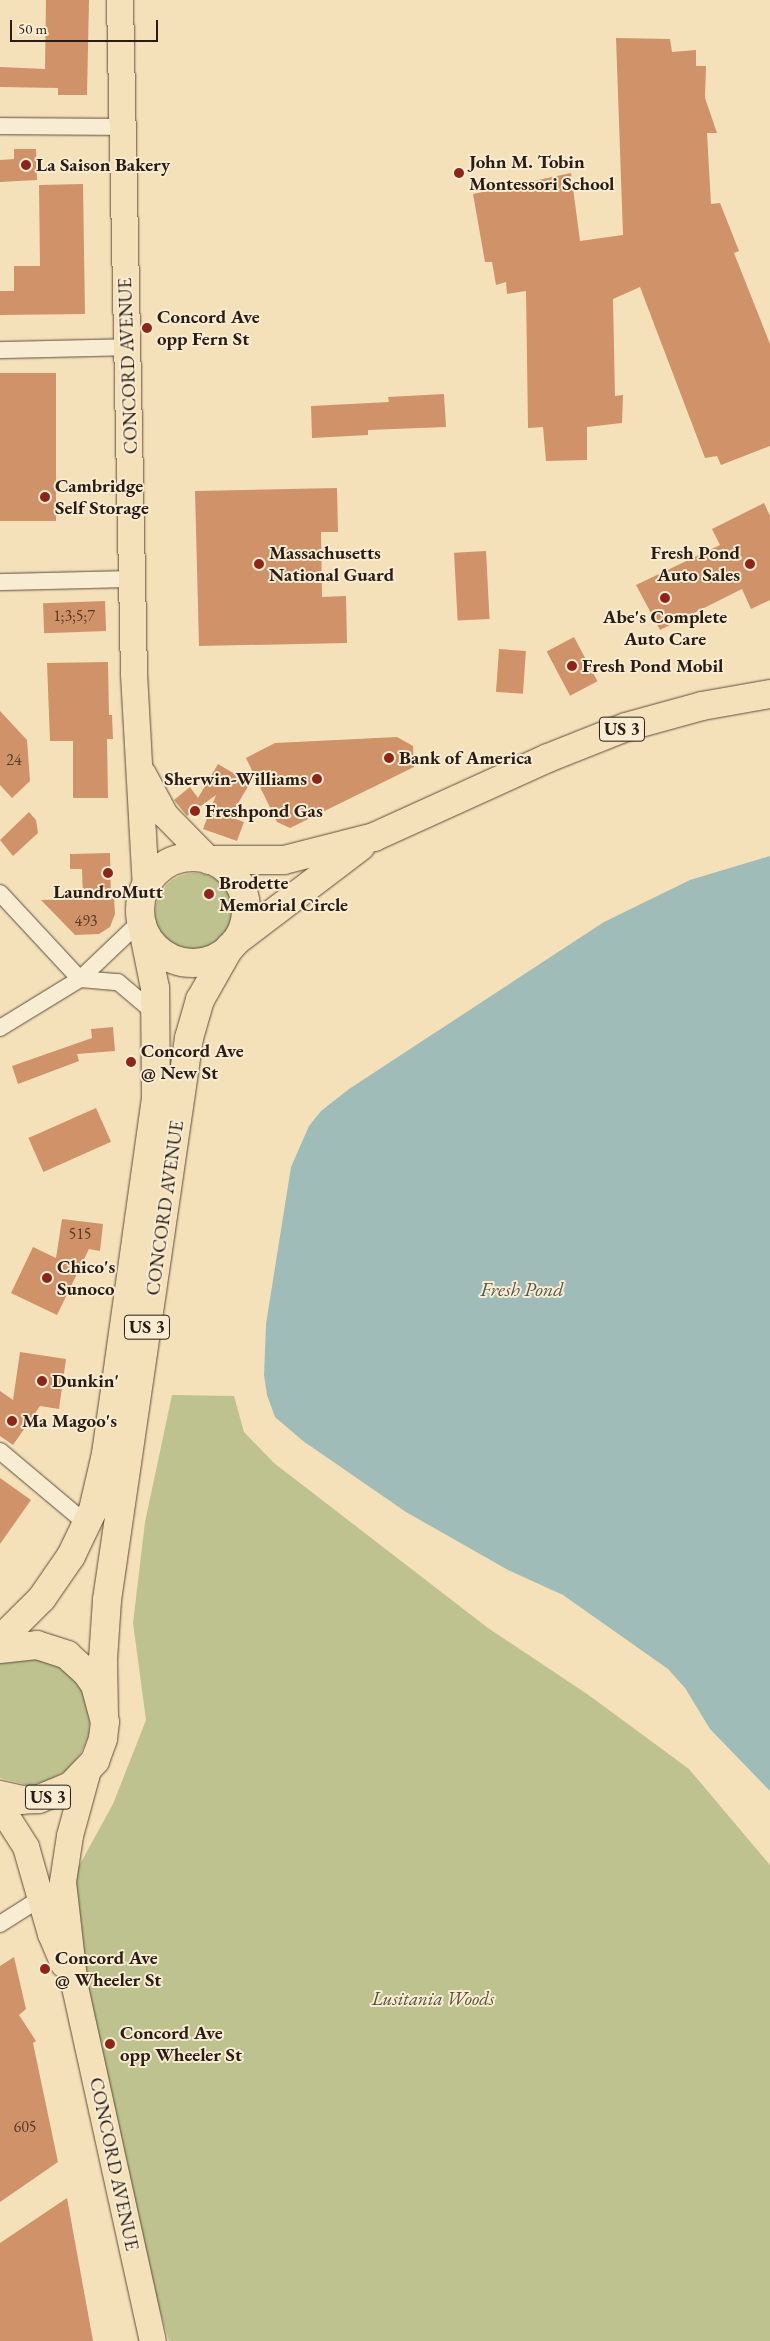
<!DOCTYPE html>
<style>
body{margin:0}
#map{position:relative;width:770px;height:2341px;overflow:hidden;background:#f5e1b9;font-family:"EB Garamond",serif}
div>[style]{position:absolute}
.green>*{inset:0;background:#bdc28e}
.round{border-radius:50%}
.water>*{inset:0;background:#9fbcb8}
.building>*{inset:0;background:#d09268;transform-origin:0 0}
.roads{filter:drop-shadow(0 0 1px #5d4d3d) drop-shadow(0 0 1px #5d4d3d)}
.street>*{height:16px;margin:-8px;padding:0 8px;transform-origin:8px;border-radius:8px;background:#f8ecd2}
.primary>*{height:26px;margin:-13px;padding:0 13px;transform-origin:13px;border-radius:13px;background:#f5e1b9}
.highway>*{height:28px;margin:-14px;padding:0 14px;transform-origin:14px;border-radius:14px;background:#f5e1b9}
.highway>.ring{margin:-14px;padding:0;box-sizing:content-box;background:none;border:28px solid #f5e1b9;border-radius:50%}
.dots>*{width:14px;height:14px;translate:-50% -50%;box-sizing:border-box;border:2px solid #f8ecd2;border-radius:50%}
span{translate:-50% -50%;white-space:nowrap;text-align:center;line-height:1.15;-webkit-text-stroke:4px #f8ecd2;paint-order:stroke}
.number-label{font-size:16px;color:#543a29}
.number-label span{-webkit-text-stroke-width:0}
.shield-label span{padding:1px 4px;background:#f8ecd2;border:1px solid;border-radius:4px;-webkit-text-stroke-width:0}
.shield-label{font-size:18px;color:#2a1c14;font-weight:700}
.poi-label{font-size:19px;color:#2a1c14;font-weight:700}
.left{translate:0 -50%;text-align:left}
.right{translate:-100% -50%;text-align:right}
.street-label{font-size:19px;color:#2a1c14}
.park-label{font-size:19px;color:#564e39;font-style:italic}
.water-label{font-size:20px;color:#53544d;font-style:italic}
.scale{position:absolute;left:10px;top:20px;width:148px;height:22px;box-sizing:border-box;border:2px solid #2a1c14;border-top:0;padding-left:6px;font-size:15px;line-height:18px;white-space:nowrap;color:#2a1c14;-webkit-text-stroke:4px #f8ecd2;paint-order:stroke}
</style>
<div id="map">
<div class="green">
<i class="round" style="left:155px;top:873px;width:80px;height:80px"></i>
<i style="clip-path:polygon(172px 1395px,234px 1396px,244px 1432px,274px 1463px,488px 1628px,590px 1696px,689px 1769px,770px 1865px,770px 2341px,169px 2341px,153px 2288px,89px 2007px,68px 1886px,113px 1804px,146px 1720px,133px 1623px,145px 1522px)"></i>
<i style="clip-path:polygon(15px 1657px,36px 1657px,57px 1664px,73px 1677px,85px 1695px,90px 1715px,89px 1736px,80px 1755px,66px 1771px,48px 1781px,28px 1785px,0 1778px,0 1663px)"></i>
</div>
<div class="water">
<i style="clip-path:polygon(770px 856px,770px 1791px,710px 1729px,685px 1688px,668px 1669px,563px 1595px,508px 1570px,406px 1512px,303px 1441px,275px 1417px,267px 1395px,264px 1375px,266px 1324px,291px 1167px,309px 1126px,321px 1111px,349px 1089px,604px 922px,690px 880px)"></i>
</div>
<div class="building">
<i style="clip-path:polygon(46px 0,89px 0,87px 95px,58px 95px,58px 88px,0 87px,0 67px,45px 69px)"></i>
<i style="clip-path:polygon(616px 38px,670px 39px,672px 52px,696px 50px,696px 66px,706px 66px,705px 98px,717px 133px,707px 133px,711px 204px,720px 203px,739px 251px,734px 253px,770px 344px,770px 446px,721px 465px,717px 456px,705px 458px,640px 287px,613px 299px,615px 396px,623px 395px,622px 423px,587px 427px,587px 460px,546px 461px,543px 427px,528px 428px,526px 291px,507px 294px,506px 282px,496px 285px,492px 262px,485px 262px,473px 194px,571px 173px,580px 241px,623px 235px)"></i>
<i style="clip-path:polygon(14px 149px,36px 149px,37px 180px,0 182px,0 160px,14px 159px)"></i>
<i style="clip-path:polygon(83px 184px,85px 314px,0 315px,0 291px,14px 291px,14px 266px,40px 266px,39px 185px)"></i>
<i style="left:0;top:373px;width:56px;height:148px"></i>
<i style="clip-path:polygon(444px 394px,446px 427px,368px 430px,368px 435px,312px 438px,311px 406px,389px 402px,388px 397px)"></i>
<i style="clip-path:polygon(337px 488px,338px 532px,321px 532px,322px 597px,346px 596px,347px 643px,199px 646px,195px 491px)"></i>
<i style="clip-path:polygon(764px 503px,770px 516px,770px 600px,751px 609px,742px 589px,660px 630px,636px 585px,720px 545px,712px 529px)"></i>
<i style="left:486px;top:551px;width:68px;height:32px;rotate:87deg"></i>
<i style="left:105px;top:601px;width:30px;height:62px;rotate:88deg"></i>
<i style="left:574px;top:637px;width:50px;height:31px;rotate:62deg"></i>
<i style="left:499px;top:649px;width:27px;height:43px;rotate:4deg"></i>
<i style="clip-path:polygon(108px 662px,109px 715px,112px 715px,113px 739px,107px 739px,108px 798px,73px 798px,73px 741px,50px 741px,47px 663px)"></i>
<i style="clip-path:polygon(0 711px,27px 740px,30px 781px,12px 798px,0 785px)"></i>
<i style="clip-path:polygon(397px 737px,413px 746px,414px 767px,290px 828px,277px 822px,246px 758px,275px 743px)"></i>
<i style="clip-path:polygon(218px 764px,250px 783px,230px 817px,244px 822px,237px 841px,203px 829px,216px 795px,187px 816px,174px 800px,190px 787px,198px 798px)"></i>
<i style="clip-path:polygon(29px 812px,36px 820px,38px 833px,13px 856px,0 840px)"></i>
<i style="clip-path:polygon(110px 853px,111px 898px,114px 897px,115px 914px,110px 927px,99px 934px,75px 935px,41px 900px,83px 899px,82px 869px,70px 869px,70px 854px)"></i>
<i style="clip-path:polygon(113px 1027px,115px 1051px,77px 1054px,79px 1061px,18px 1084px,12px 1066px,92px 1038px,91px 1029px)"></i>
<i style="left:96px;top:1108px;width:37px;height:74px;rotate:66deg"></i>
<i style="clip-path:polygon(62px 1219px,103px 1224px,100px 1251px,89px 1249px,57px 1315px,11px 1293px,33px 1247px,56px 1258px)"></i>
<i style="clip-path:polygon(20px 1352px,66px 1359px,59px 1409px,40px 1406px,13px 1445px,0 1436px,0 1391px,13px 1400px)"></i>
<i style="clip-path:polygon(0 1478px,31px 1500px,0 1544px)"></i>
<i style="clip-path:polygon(14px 1957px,26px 2009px,19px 2015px,36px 2041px,33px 2043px,58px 2162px,0 2202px,0 1966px)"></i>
<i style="clip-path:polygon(67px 2198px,93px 2341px,0 2341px,0 2243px)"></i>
</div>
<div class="roads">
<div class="street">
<i style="left:0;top:126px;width:120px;rotate:0.5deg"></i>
<i style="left:0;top:350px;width:128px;rotate:-1.3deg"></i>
<i style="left:0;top:582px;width:133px;rotate:-1.3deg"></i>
<i style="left:0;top:893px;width:117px;rotate:47.1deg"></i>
<i style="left:80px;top:979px;width:38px;rotate:5deg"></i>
<i style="left:118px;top:982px;width:51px;rotate:40.2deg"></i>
<i style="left:0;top:1028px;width:94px;rotate:-31.5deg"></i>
<i style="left:80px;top:979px;width:84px;rotate:-43.6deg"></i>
<i style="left:0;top:1451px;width:114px;rotate:40deg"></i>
<i style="left:0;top:1924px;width:49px;rotate:-32.4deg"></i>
</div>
<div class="primary">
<i style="left:120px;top:0;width:674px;rotate:88.81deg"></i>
<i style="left:134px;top:674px;width:212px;rotate:86.8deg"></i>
<i style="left:143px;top:774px;width:47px;rotate:61.8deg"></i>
<i style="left:165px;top:815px;width:63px;rotate:45.6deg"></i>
<i style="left:88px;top:1770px;width:68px;rotate:105.3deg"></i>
<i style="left:70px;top:1836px;width:47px;rotate:98.7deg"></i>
<i style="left:63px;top:1882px;width:106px;rotate:83.5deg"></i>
<i style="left:75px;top:1987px;width:362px;rotate:77.6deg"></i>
<i style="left:0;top:1806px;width:49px;rotate:57.6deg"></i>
<i style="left:26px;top:1847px;width:91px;rotate:74deg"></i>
<i style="left:51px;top:1934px;width:33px;rotate:67deg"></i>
</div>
<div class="highway">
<i class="ring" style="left:140px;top:857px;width:78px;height:78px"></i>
<i style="left:209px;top:860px;width:75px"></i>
<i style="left:284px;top:860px;width:93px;rotate:-14.3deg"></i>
<i style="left:374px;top:837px;width:191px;rotate:-24.4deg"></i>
<i style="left:548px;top:758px;width:84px;rotate:-21.7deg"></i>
<i style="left:626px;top:727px;width:79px;rotate:-15.4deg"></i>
<i style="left:702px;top:706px;width:69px;rotate:-10deg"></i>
<i style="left:235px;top:942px;width:158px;rotate:-37.3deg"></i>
<i style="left:0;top:1640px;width:59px;rotate:-45deg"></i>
<i style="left:42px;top:1598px;width:51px;rotate:-55.4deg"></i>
<i style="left:71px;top:1556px;width:51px;rotate:-64.4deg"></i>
<i style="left:93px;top:1510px;width:57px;rotate:-76.9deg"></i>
<i style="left:106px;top:1454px;width:359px;rotate:-82deg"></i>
<i style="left:156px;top:1098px;width:110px;rotate:-90.5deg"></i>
<i style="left:155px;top:988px;width:65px;rotate:-101.5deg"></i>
<i style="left:0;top:1649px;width:37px;rotate:-6deg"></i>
<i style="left:37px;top:1645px;width:32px;rotate:18deg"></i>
<i style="left:67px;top:1655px;width:25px;rotate:42deg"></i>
<i style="left:86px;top:1672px;width:16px;rotate:55deg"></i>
<i style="left:95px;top:1685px;width:38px;rotate:75deg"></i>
<i style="left:105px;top:1722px;width:17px;rotate:97deg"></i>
<i style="left:103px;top:1739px;width:23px;rotate:110deg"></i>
<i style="left:95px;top:1761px;width:35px;rotate:134deg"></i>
<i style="left:71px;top:1786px;width:35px;rotate:158deg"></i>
<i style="left:39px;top:1799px;width:17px;rotate:177deg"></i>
<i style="left:22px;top:1800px;width:23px;rotate:-167deg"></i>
<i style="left:104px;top:1716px;width:57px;rotate:-91deg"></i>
<i style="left:103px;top:1659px;width:59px;rotate:-86.1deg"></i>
<i style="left:107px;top:1600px;width:568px;rotate:-81.7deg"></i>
<i style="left:189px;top:1038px;width:40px;rotate:-74deg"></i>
<i style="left:200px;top:1000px;width:61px;rotate:-60.5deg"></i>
</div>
</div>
<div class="dots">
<i style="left:26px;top:165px;background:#8f2418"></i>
<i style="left:459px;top:173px;background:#8f2418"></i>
<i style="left:147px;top:328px;background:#8f2418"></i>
<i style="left:45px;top:497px;background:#8f2418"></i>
<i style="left:259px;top:564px;background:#8f2418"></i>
<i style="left:750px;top:564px;background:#8f2418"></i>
<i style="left:665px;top:598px;background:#8f2418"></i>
<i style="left:572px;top:666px;background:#8f2418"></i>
<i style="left:389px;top:758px;background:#8f2418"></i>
<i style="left:317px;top:779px;background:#8f2418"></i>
<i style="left:195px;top:811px;background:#8f2418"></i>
<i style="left:108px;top:873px;background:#8f2418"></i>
<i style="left:209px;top:894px;background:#8f2418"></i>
<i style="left:131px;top:1062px;background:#8f2418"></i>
<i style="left:47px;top:1278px;background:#8f2418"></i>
<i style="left:42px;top:1381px;background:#8f2418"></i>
<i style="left:12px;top:1421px;background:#8f2418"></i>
<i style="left:45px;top:1969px;background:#8f2418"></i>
<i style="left:110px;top:2044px;background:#8f2418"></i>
</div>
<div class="number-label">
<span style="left:74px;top:616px">1;3;5;7</span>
<span style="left:14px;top:760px">24</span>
<span style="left:86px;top:921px">493</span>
<span style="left:80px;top:1234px">515</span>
<span style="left:25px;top:2127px">605</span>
</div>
<div class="shield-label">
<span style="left:622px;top:729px">US 3</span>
<span style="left:147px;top:1327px">US 3</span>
<span style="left:48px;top:1797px">US 3</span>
</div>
<div class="poi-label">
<span class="left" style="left:469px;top:173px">John M. Tobin<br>Montessori School</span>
<span class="left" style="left:36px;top:165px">La Saison Bakery</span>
<span class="left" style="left:157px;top:328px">Concord Ave<br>opp Fern St</span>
<span class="left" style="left:55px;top:497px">Cambridge<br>Self Storage</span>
<span class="left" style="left:269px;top:564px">Massachusetts<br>National Guard</span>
<span class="right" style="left:740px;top:564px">Fresh Pond<br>Auto Sales</span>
<span style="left:665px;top:628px">Abe's Complete<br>Auto Care</span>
<span class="left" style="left:582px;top:666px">Fresh Pond Mobil</span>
<span class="left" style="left:399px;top:758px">Bank of America</span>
<span class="right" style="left:307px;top:779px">Sherwin-Williams</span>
<span class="left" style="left:205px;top:811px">Freshpond Gas</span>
<span class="left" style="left:219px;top:894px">Brodette<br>Memorial Circle</span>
<span style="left:108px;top:892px">LaundroMutt</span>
<span class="left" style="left:141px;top:1062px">Concord Ave<br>@ New St</span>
<span class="left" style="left:57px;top:1278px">Chico's<br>Sunoco</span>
<span class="left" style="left:52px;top:1381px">Dunkin'</span>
<span class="left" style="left:22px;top:1421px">Ma Magoo's</span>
<span class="left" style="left:55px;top:1969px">Concord Ave<br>@ Wheeler St</span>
<span class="left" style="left:120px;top:2044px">Concord Ave<br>opp Wheeler St</span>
</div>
<div class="street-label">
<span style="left:128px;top:366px;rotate:-92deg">CONCORD AVENUE</span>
<span style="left:165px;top:1208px;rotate:-82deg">CONCORD AVENUE</span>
<span style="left:114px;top:2164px;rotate:78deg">CONCORD AVENUE</span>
</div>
<div class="park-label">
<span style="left:433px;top:1999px">Lusitania Woods</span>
</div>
<div class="water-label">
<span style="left:522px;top:1289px">Fresh Pond</span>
</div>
<div class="scale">50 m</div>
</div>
